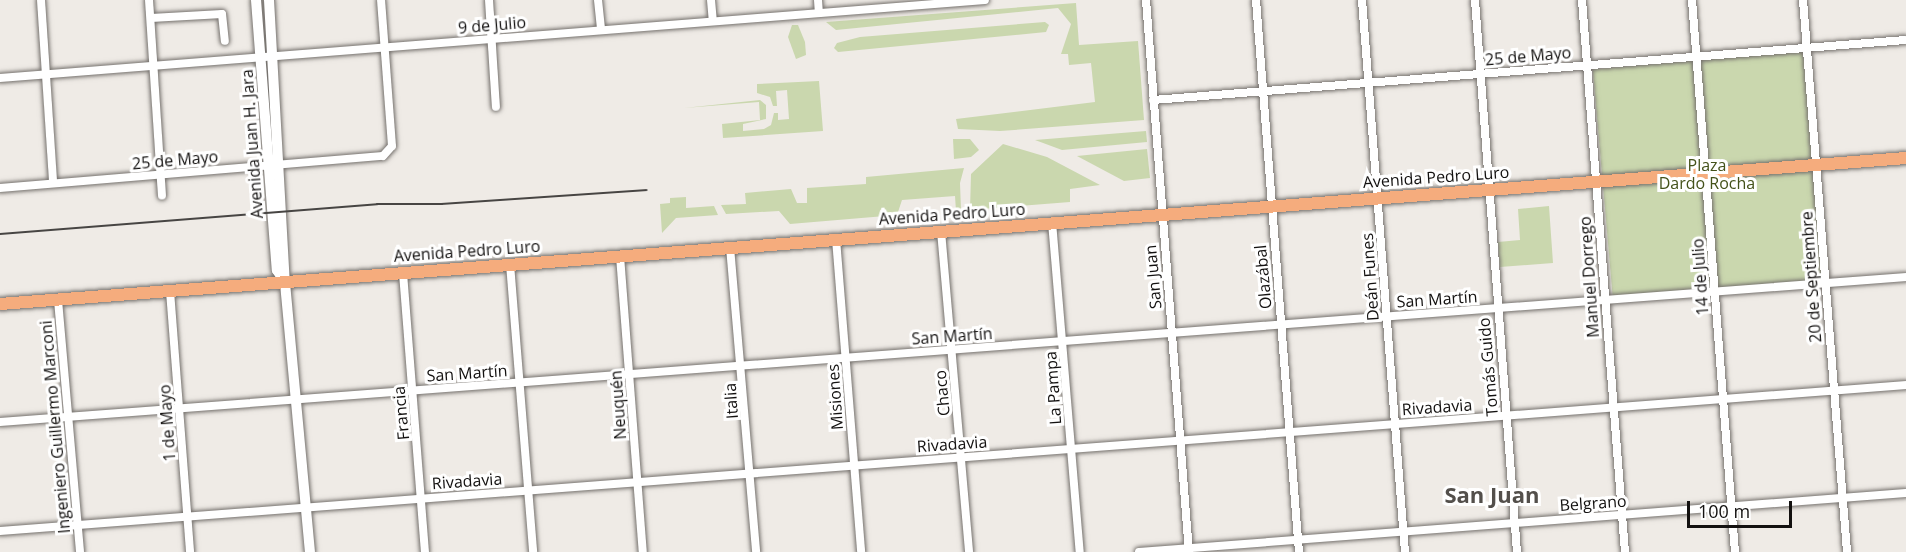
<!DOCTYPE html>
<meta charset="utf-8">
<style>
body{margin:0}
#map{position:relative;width:1906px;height:552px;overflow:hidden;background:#efebe6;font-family:"Open Sans",sans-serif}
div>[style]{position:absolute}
.green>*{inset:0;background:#cad7ae;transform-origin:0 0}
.roads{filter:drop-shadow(0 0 2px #75716d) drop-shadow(0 0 2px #75716d)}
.minor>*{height:8px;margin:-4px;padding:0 4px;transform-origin:4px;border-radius:4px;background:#fff}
.secondary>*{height:10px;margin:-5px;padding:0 5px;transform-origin:5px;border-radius:5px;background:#fff}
.primary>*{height:12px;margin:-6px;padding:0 6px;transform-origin:6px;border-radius:6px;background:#f5ac7d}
.rail>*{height:2px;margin:-1px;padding:0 1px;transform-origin:1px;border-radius:1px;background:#474543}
span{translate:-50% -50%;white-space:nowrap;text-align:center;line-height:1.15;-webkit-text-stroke:6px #fff;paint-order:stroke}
.street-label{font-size:16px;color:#131110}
.park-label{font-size:16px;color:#44521a}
.district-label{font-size:22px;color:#534f4b;font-weight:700}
.scale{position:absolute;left:1687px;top:501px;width:105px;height:27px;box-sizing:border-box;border:3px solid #131110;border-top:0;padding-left:8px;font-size:18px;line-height:21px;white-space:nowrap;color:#131110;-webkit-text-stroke:4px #fff;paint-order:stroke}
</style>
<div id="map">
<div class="green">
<i style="clip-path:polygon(1076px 3px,1079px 45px,1138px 41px,1144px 120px,1000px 131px,958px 129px,956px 119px,1095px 102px,1091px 63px,1069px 65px,1068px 54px,1061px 54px,1071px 24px,1058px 8px,836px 30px,826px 22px)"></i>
<i style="clip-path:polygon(1045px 22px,1049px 25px,1046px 32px,838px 52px,834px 48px,837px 43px,860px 37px)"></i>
<i style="clip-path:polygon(792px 25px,798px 25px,805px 42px,806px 55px,796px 59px,788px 37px)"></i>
<i style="left:1803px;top:51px;width:229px;height:211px;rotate:85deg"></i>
<i style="clip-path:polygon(819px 81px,823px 131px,723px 138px,722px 124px,760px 120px,759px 102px,684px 108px,760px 100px,766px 105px,766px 119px,743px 124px,743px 131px,764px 129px,771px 125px,774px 113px,778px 113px,778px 120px,789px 119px,787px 90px,776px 91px,777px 106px,773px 106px,770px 97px,757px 93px,757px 84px)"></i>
<i style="clip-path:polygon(1146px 131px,1147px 142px,1062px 150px,1035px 140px)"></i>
<i style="clip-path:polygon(953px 139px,970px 139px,979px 150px,971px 157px,954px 159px)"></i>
<i style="clip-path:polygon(1003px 144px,1047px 157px,1100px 185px,1070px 189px,1070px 202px,970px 210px,971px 174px)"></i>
<i style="clip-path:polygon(1147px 149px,1150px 178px,1124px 181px,1077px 156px)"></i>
<i style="clip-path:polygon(964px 168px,960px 183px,961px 210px,956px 211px,955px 196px,902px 200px,897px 215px,790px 224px,779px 211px,726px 214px,721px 205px,746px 204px,745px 193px,791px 189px,797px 203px,807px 203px,807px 188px,866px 184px,866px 177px)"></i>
<i style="clip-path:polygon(686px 197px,686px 208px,714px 206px,718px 215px,676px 218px,662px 233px,660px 204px,670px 203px,670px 198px)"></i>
<i style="clip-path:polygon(1549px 206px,1553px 263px,1500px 267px,1498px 242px,1520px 240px,1518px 209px)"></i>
</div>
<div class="roads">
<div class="minor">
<i style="left:41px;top:0;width:183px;rotate:86.2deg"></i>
<i style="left:149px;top:0;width:196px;rotate:86.2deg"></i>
<i style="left:489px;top:0;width:107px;rotate:86.3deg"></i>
<i style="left:598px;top:0;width:30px;rotate:84deg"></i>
<i style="left:711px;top:0;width:21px;rotate:85deg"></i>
<i style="left:818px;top:0;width:13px;rotate:86deg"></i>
<i style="left:1146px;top:0;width:554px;rotate:85.55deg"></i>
<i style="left:1256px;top:0;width:554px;rotate:85.55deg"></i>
<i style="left:1362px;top:0;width:554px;rotate:85.55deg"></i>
<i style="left:1475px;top:0;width:554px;rotate:85.65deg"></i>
<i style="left:1582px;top:0;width:554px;rotate:85.55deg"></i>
<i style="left:1692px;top:0;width:554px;rotate:85.55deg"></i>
<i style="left:1803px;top:0;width:554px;rotate:85.44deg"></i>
<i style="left:151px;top:18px;width:71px;rotate:-3.2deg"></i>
<i style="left:222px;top:14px;width:27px;rotate:84deg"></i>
<i style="left:0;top:78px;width:988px;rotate:-4.53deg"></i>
<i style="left:1153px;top:100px;width:755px;rotate:-4.56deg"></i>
<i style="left:0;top:188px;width:384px;rotate:-4.8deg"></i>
<i style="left:383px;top:156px;width:13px;rotate:-48deg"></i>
<i style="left:392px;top:146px;width:146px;rotate:-94.3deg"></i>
<i style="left:1052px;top:222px;width:331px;rotate:85.2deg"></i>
<i style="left:941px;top:231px;width:322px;rotate:85deg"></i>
<i style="left:836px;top:239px;width:314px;rotate:85.4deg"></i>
<i style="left:730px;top:247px;width:306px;rotate:85.1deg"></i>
<i style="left:620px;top:256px;width:297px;rotate:85.6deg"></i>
<i style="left:510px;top:264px;width:289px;rotate:85.4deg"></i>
<i style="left:403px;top:273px;width:280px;rotate:85.5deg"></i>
<i style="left:170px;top:291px;width:262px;rotate:85.6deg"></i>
<i style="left:58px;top:300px;width:253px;rotate:85deg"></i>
<i style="left:0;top:422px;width:1912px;rotate:-4.35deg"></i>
<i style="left:0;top:531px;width:1912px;rotate:-4.38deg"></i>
<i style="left:1139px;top:552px;width:769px;rotate:-4.4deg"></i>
</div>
<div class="secondary">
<i style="left:256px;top:0;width:271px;rotate:85.6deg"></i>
<i style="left:277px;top:270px;width:15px;rotate:58deg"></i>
<i style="left:269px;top:0;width:283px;rotate:86.8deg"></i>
<i style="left:285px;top:283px;width:270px;rotate:84.7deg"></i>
</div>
<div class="primary">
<i style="left:0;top:304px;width:1912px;rotate:-4.38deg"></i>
</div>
</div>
<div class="rail">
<i style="left:0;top:234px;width:378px;rotate:-4.5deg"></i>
<i style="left:377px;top:204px;width:65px"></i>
<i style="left:442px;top:204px;width:205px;rotate:-3.9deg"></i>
</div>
<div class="street-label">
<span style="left:492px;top:25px;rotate:-5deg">9 de Julio</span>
<span style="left:1528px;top:56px;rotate:-5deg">25 de Mayo</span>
<span style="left:252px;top:144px;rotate:-94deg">Avenida Juan H. Jara</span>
<span style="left:175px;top:160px;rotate:-5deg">25 de Mayo</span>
<span style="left:1436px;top:177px;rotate:-4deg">Avenida Pedro Luro</span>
<span style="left:952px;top:214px;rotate:-4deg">Avenida Pedro Luro</span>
<span style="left:467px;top:251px;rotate:-4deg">Avenida Pedro Luro</span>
<span style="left:1153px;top:277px;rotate:-95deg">San Juan</span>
<span style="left:1263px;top:277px;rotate:-95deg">Olazábal</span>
<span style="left:1370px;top:277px;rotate:-94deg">Deán Funes</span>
<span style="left:1589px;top:277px;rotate:-94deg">Manuel Dorrego</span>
<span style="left:1700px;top:277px;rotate:-94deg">14 de Julio</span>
<span style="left:1811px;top:277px;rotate:-94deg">20 de Septiembre</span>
<span style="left:1437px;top:299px;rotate:-4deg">San Martín</span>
<span style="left:952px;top:336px;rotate:-4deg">San Martín</span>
<span style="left:1488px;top:367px;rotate:-95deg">Tomás Guido</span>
<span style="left:467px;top:373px;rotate:-4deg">San Martín</span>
<span style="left:1053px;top:388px;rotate:-94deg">La Pampa</span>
<span style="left:942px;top:393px;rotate:-95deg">Chaco</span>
<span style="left:835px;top:397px;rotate:-94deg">Misiones</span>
<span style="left:731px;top:401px;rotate:-94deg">Italia</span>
<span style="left:618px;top:405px;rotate:-94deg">Neuquén</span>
<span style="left:1437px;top:407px;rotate:-4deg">Rivadavia</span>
<span style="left:401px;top:413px;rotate:-95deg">Francia</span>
<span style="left:167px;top:423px;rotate:-94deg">1 de Mayo</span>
<span style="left:55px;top:427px;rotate:-95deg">Ingeniero Guillermo Marconi</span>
<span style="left:952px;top:444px;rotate:-4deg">Rivadavia</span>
<span style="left:467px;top:481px;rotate:-4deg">Rivadavia</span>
<span style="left:1593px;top:503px;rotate:-4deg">Belgrano</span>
</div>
<div class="park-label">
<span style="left:1707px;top:174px">Plaza<br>Dardo Rocha</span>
</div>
<div class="district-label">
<span style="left:1492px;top:495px">San Juan</span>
</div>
<div class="scale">100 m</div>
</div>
